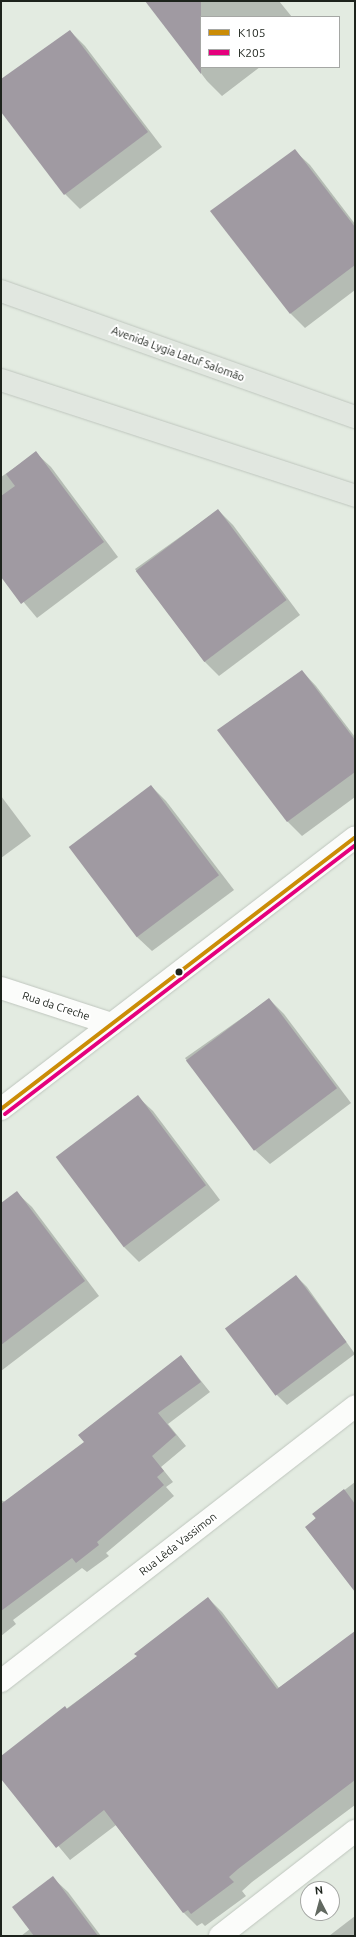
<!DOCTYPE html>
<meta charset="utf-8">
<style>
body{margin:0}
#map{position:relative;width:356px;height:1937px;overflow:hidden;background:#e3ebe1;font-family:Ubuntu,sans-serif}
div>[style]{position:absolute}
.shadow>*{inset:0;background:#0003}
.building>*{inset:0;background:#a09aa2;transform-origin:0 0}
.roads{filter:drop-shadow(0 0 1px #bfc6be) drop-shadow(0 0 1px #bfc6be)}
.minor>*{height:22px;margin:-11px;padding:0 11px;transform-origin:11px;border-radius:11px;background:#fbfcfa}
.major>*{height:22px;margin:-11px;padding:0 11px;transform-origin:11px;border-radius:11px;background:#e1e7e0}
.bus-1>*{height:4px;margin:-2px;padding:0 2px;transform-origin:2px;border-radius:2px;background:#cb8c06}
.bus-2>*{height:4px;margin:-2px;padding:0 2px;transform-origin:2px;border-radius:2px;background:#e5007d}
.dots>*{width:11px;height:11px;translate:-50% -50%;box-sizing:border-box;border:2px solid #fff;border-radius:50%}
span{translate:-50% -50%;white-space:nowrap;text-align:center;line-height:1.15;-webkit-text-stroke:4px #fff;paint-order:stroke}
.street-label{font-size:11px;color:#1d231c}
.frame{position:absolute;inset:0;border:2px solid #1d231c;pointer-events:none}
.legend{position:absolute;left:200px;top:16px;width:140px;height:52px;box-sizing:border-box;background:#fff;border:1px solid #a5a7a4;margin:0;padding:5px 7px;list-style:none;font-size:12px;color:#1d231c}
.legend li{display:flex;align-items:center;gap:8px;height:20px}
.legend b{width:20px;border:1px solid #a5a7a4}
.north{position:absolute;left:300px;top:1881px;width:40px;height:40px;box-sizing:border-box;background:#fff;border:1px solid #a5a7a4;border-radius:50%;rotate:354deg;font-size:11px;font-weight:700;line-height:16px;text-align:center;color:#1d231c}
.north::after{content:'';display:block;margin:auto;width:14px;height:18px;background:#626961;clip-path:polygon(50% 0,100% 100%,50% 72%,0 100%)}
</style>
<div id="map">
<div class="shadow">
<i style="clip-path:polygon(146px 1px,279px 1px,292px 17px,201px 17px,201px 67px,260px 67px,222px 96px,207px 81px)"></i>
<i style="clip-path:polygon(70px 31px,85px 46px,162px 147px,80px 209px,65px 194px,1px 110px,1px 80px)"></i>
<i style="clip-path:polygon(295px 151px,310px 165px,355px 224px,355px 290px,305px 328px,291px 314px)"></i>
<i style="clip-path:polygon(36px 453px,51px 467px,118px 557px,37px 618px,1px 575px,1px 477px)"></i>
<i style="clip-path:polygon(218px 510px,233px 525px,300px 615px,219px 676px,204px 661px,135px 569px)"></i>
<i style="clip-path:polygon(302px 671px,316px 686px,355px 737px,355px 797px,302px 836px,288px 822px,218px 730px)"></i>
<i style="clip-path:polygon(151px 786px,166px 801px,234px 890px,152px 951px,137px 937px)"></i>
<i style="clip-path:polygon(1px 796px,31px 836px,1px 858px)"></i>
<i style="clip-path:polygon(269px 999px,284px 1014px,351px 1103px,270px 1164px,255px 1150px,185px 1058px)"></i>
<i style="clip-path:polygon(138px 1097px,153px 1111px,220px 1200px,139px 1262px,124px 1247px)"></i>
<i style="clip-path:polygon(17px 1193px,32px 1207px,99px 1296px,1px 1371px,1px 1204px)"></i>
<i style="clip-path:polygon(296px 1276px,307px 1287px,355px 1354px,287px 1405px,276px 1394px)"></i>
<i style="clip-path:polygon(181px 1356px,210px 1392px,168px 1424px,186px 1446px,161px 1467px,173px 1482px,166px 1487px,174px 1496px,106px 1553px,109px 1556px,87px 1572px,82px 1568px,13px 1620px,16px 1624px,1px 1636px,1px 1500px,5px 1502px,86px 1442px)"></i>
<i style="clip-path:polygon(355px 1482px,355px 1590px,313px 1514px)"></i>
<i style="clip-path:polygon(208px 1598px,222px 1612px,279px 1688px,355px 1633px,355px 1805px,252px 1882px,242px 1891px,246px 1896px,205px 1926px,202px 1923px,197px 1926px,184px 1913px,116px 1825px,70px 1860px,1px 1777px,1px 1757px,138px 1656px)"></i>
<i style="clip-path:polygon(53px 1878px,68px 1892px,101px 1936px,21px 1936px,30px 1929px)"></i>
<i style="clip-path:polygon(355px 1916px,355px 1936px,329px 1936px)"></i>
</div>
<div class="building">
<i style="clip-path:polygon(145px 1px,201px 1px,201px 74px)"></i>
<i style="clip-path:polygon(70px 30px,148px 132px,64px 195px,1px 112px,1px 79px)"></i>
<i style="clip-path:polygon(295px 149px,355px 227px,355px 265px,290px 314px,210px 211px)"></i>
<i style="clip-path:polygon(36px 451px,104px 542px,21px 604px,1px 577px,1px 496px,15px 486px,6px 474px)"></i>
<i style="left:218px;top:509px;width:114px;height:103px;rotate:53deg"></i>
<i style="clip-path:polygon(302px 670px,355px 740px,355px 772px,287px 822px,217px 730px)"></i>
<i style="left:151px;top:785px;width:113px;height:103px;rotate:53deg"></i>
<i style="left:269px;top:998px;width:113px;height:104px;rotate:53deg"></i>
<i style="left:138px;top:1095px;width:113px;height:103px;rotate:53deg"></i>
<i style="clip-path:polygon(17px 1191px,85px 1281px,1px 1345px,1px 1203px)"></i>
<i style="left:296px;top:1275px;width:84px;height:89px;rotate:53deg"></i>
<i style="clip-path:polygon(181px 1355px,201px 1382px,158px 1413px,176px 1435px,152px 1456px,164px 1471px,157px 1477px,164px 1485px,97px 1542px,99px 1545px,76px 1563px,72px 1558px,1px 1611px,1px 1504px,84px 1442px,78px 1435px)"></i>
<i style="clip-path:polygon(344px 1489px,355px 1504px,355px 1592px,305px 1527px,316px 1518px,312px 1514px)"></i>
<i style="clip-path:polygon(208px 1597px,277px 1689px,355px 1631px,355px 1780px,238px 1869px,229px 1877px,234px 1882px,191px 1914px,188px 1910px,183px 1913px,104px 1810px,56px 1848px,1px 1779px,1px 1756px,65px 1706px,67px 1709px,137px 1656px,134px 1654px)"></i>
<i style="clip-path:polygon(53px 1876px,98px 1936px,34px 1936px,12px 1907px)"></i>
</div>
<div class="roads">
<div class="minor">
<i style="left:1px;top:988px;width:116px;rotate:18.1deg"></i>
<i style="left:1px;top:1109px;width:446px;rotate:-37.5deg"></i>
<i style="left:1px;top:1681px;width:448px;rotate:-37.8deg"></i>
<i style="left:220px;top:1936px;width:171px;rotate:-37.9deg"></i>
</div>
<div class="major">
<i style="left:1px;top:291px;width:376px;rotate:19.6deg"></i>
<i style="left:1px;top:380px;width:373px;rotate:18.1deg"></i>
</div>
</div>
<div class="bus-1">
<i style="left:1px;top:1109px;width:446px;rotate:-37.5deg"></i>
</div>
<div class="bus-2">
<i style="left:5px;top:1114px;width:441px;rotate:-37.5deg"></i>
</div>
<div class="dots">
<i style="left:179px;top:972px;background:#1d231c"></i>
</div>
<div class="street-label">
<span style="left:178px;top:354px;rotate:20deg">Avenida Lygia Latuf Salomão</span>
<span style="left:56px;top:1006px;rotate:18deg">Rua da Creche</span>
<span style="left:178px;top:1544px;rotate:-38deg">Rua Lêda Vassimon</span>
</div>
<div class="frame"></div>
<ul class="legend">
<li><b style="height:5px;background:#cb8c06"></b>K105</li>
<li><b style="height:5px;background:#e5007d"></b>K205</li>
</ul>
<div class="north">N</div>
</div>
